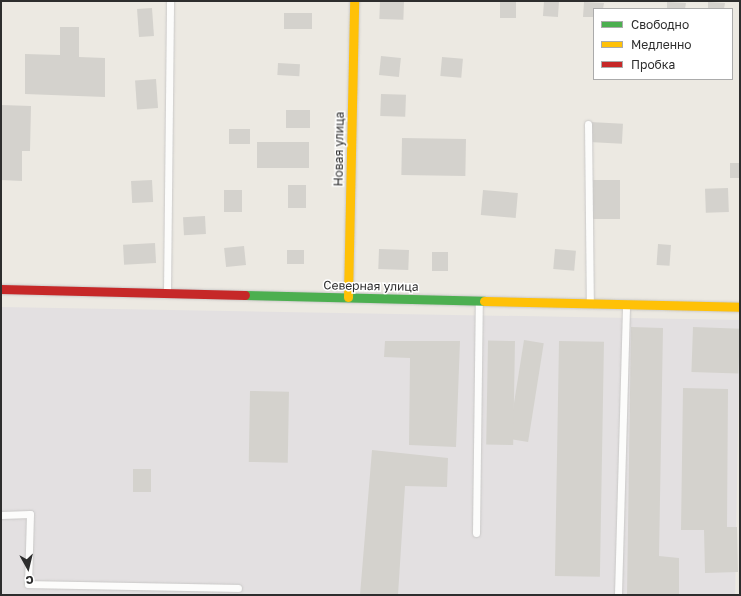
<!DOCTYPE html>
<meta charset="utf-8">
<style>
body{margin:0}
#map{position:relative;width:741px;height:596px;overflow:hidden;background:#ece9e2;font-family:"Golos Text",sans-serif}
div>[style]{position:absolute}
.industrial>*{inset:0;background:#e3e0e1;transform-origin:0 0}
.building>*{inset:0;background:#d4d2cd;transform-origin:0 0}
.roads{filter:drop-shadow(0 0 1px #c9c8c7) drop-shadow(0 0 1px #c9c8c7)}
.lane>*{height:7px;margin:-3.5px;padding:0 3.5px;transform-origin:3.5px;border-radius:3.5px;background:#fcfcfb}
.fast>*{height:9px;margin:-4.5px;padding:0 4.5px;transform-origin:4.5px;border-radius:4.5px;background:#4caf50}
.slow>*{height:9px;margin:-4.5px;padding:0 4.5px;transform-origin:4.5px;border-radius:4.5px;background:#ffc107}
.jam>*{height:9px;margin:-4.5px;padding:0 4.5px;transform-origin:4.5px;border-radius:4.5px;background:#c62828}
span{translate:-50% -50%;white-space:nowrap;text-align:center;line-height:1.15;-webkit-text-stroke:3px #fff;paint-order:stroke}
.street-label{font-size:12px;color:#2d2d2d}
.frame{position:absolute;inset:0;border:2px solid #2d2d2d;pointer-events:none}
.legend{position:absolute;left:593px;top:8px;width:140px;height:72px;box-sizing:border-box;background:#fff;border:1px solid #ababab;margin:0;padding:5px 7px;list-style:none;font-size:12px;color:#2d2d2d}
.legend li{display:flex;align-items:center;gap:8px;height:20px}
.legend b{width:20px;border:1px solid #ababab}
.north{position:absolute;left:8px;top:548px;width:40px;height:40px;-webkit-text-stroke:3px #fff;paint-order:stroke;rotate:172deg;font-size:11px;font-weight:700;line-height:16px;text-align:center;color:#2d2d2d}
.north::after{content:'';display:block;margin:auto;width:14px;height:18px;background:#2d2d2d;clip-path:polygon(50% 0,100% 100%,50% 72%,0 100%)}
</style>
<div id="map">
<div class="industrial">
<i style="left:1px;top:307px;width:739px;height:288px;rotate:1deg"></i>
</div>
<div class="building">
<i style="left:380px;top:1px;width:24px;height:18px;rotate:2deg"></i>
<i style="left:500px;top:1px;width:16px;height:17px"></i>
<i style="left:544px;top:1px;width:15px;height:15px;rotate:4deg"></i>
<i style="clip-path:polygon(584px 2px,604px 3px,603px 9px,594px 9px,594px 17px,583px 17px)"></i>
<i style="clip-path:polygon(667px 2px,686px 3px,685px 9px,667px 9px)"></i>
<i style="clip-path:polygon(708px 2px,725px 3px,724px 9px,708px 9px)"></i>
<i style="left:152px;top:8px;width:28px;height:15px;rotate:86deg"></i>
<i style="left:284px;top:13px;width:28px;height:16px"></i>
<i style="clip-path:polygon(60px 27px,79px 27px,79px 57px,105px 58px,105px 97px,25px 94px,25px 54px,60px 55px)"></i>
<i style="left:381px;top:56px;width:20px;height:19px;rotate:6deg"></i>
<i style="left:442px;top:57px;width:21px;height:19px;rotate:5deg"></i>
<i style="left:278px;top:63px;width:22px;height:12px;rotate:3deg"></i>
<i style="left:156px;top:79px;width:29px;height:21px;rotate:86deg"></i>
<i style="left:381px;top:94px;width:25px;height:22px;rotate:2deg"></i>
<i style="clip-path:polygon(1px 105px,31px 106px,30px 151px,22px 151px,22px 181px,1px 180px)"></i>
<i style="left:286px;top:110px;width:24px;height:18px"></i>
<i style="left:590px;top:122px;width:33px;height:20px;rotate:3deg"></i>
<i style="left:229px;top:129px;width:21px;height:15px"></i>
<i style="left:402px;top:138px;width:64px;height:37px;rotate:1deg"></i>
<i style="left:257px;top:142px;width:52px;height:26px"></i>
<i style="left:730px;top:163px;width:10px;height:15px"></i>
<i style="left:152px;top:180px;width:22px;height:21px;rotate:87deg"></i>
<i style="left:591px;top:180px;width:29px;height:39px"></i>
<i style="left:288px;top:185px;width:18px;height:23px"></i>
<i style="left:728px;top:188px;width:24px;height:23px;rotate:88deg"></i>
<i style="left:224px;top:190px;width:18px;height:22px"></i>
<i style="left:483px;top:190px;width:35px;height:25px;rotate:5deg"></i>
<i style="left:205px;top:216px;width:18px;height:22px;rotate:87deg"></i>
<i style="left:155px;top:243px;width:20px;height:32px;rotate:87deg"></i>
<i style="left:658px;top:244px;width:13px;height:21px;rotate:4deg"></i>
<i style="left:244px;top:246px;width:19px;height:20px;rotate:84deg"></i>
<i style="left:379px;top:249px;width:30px;height:20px;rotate:2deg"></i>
<i style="left:555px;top:249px;width:21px;height:20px;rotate:5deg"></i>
<i style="left:287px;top:250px;width:17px;height:14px"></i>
<i style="left:432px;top:252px;width:16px;height:19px"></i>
<i style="clip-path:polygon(631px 327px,663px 328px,659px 556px,679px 558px,679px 595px,627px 595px)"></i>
<i style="left:693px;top:327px;width:47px;height:45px;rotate:2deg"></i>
<i style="left:524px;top:340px;width:20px;height:100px;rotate:9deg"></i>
<i style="clip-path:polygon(385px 341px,460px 341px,456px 447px,409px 445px,410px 358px,384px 357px)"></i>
<i style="left:515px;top:341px;width:104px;height:27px;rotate:91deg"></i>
<i style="left:559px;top:341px;width:45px;height:235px;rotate:1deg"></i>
<i style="clip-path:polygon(683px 388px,728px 389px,727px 527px,737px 527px,738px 572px,705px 573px,704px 530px,681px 530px)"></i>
<i style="left:250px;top:391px;width:39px;height:71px;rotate:1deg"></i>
<i style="clip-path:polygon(372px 450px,448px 458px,447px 487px,405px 486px,398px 595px,360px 595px)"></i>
<i style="left:133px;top:469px;width:18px;height:23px"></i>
</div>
<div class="roads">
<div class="lane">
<i style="left:588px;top:124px;width:179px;rotate:89.4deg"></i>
<i style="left:167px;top:293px;width:292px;rotate:-89.4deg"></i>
<i style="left:1px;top:515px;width:29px;rotate:-2deg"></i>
<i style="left:30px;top:514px;width:70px;rotate:91.6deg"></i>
<i style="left:28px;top:584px;width:210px;rotate:1.1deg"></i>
<i style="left:476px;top:533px;width:232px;rotate:-89.3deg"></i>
<i style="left:618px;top:594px;width:289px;rotate:-88.4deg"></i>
</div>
<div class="fast">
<i style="left:245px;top:295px;width:239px;rotate:1.4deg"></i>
</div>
<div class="slow">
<i style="left:348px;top:297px;width:296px;rotate:-88.8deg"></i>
<i style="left:484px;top:301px;width:256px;rotate:1.3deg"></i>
</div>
<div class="jam">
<i style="left:1px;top:289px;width:244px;rotate:1.4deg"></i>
</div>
</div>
<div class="street-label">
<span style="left:339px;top:149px;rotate:-89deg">Новая улица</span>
<span style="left:371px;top:286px;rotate:1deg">Северная улица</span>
</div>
<div class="frame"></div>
<ul class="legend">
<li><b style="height:5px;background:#4caf50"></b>Свободно</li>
<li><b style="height:5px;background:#ffc107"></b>Медленно</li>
<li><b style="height:5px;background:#c62828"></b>Пробка</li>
</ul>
<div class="north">С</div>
</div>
